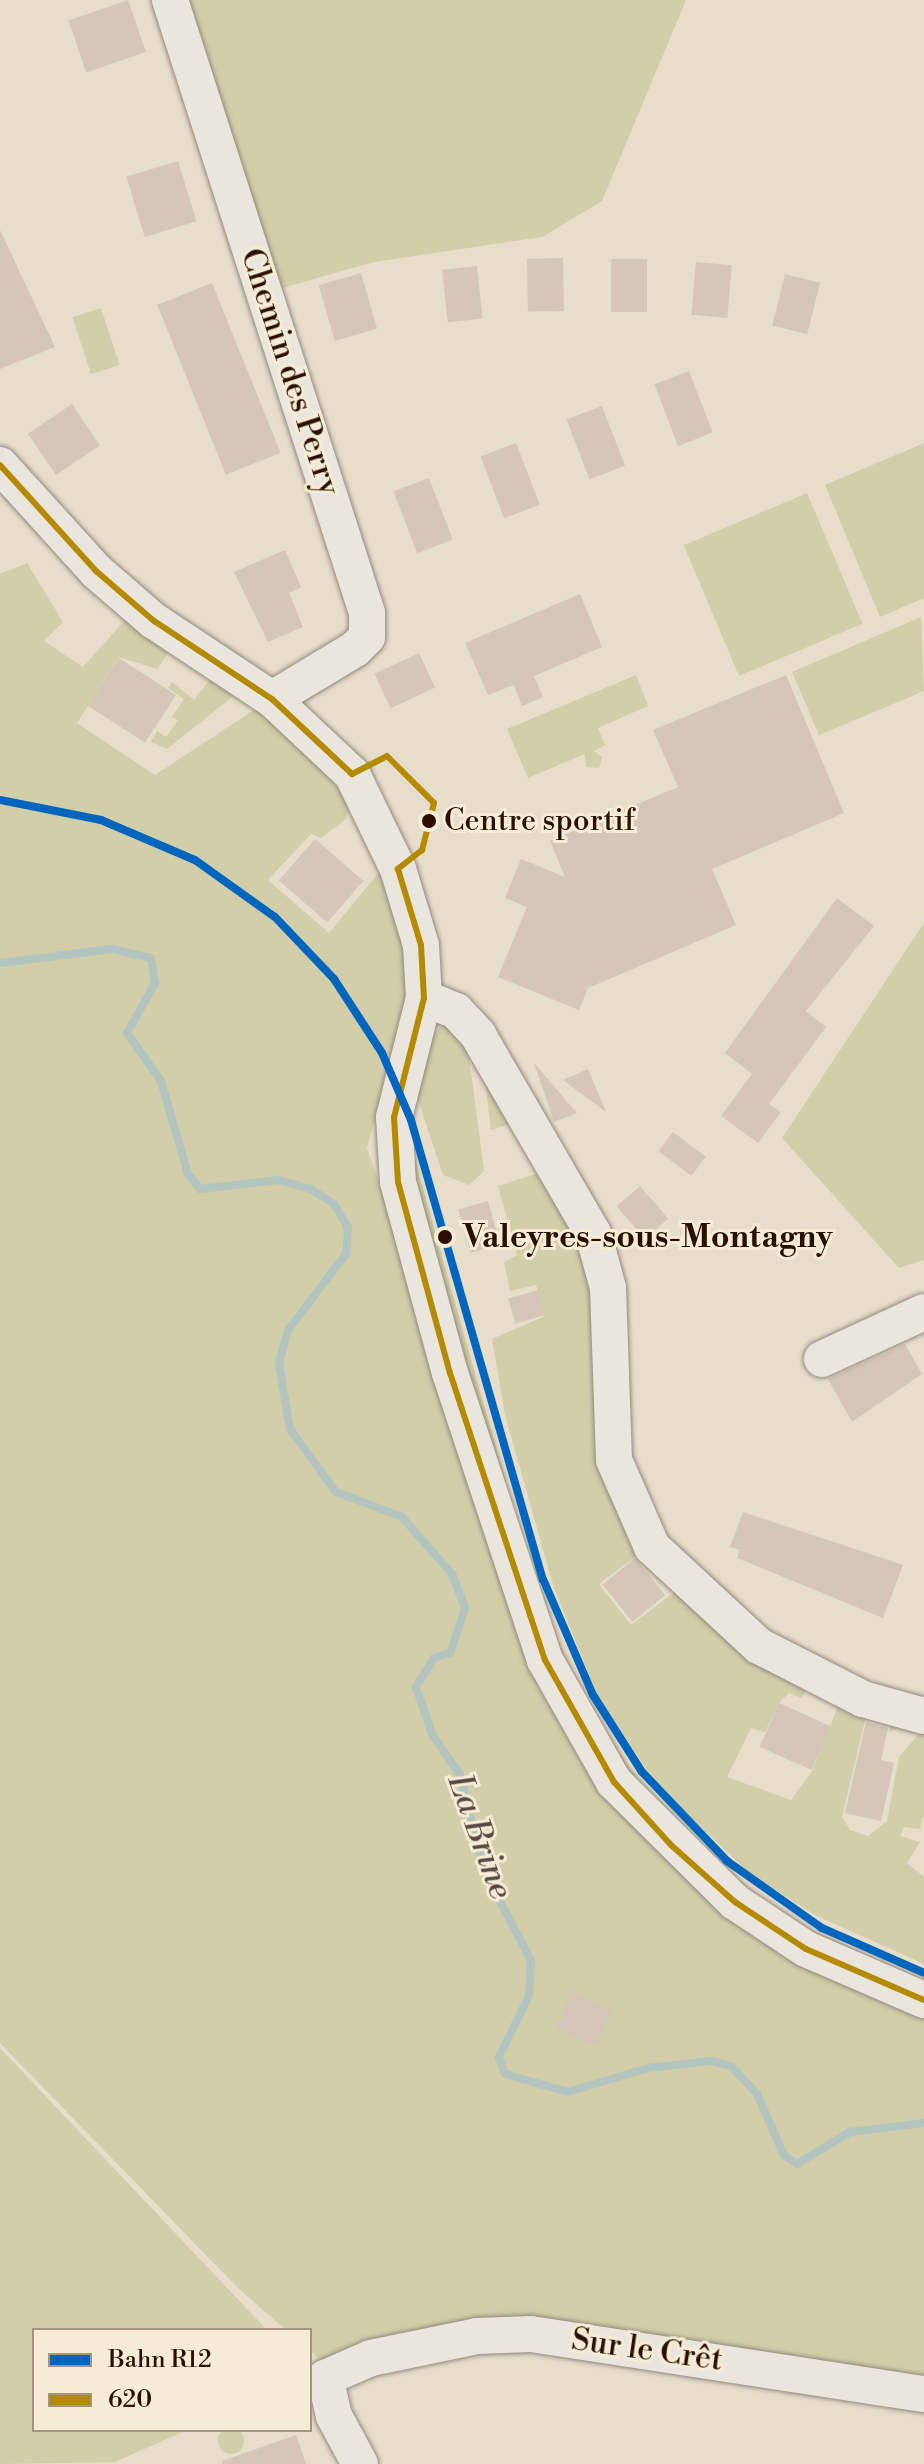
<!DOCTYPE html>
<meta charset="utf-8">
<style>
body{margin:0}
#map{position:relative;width:924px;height:2464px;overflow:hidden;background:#e6ddcb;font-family:"Libre Bodoni",serif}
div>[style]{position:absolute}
.green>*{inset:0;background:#d1cea9;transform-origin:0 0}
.round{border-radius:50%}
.stream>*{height:8px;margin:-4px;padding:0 4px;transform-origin:4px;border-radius:4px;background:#b4c5c0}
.building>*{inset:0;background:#d5c6b8;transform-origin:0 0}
.roads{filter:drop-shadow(0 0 2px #928a7e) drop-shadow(0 0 2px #928a7e)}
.minor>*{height:36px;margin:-18px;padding:0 18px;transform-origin:18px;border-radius:18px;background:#ebe6dd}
.bus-1>*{height:6px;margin:-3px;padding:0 3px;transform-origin:3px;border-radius:3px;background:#b48a00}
.rail-1>*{height:8px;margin:-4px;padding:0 4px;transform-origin:4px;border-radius:4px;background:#0065bd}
.dots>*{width:22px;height:22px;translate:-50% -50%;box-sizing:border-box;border:4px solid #f6ecd6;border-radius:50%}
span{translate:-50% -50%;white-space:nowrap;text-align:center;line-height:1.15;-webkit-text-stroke:6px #f6ecd6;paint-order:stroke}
.bus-label{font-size:30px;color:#2a0f01}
.left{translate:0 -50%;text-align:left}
.street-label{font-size:32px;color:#2a0f01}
.stop-label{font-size:32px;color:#2a0f01;font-weight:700}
.water-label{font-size:34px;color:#534b42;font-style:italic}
.legend{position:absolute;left:32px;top:2328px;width:280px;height:104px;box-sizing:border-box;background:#f6ecd6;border:2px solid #a49481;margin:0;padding:10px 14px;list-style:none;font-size:24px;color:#2a0f01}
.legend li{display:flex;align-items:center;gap:16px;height:40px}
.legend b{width:40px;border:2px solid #a49481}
</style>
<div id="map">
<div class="green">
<i style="clip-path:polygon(172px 0,686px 0,602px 201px,542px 237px,374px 262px,268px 292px)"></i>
<i style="left:101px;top:308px;width:60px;height:30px;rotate:72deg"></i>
<i style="clip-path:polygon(924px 443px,924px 598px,880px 617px,825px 485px)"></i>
<i style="left:807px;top:493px;width:142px;height:134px;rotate:67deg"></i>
<i style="clip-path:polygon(27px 563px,63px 622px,44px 641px,83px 667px,135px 609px,178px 639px,157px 669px,119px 657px,77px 723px,155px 775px,260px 706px,351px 802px,346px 819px,321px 838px,311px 834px,268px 880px,329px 933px,380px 871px,396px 902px,410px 990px,367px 1148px,543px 1661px,669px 1847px,924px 2003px,924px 2381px,533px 2321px,328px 2366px,310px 2351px,310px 2330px,286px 2330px,237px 2287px,0 2043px,0 574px)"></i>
<i style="clip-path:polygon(921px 617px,924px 691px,819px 735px,792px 672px)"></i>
<i style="clip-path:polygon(219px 668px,246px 686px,167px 749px,151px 742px,157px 731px,166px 737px,178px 720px,172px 717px,184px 699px,168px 688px,172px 682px,194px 700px)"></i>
<i style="clip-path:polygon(636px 675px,648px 706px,598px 728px,605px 745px,594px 751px,602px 757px,599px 768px,586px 767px,585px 754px,528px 778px,507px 729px)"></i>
<i style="clip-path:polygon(924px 923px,924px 1260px,899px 1268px,782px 1138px)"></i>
<i style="clip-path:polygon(445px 1024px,467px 1041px,484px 1171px,469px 1185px,443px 1175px,416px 1094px,428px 1037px)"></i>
<i style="clip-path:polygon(484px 1070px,514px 1122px,491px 1130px)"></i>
<i style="clip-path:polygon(401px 1139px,409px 1139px,538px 1596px,587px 1704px,648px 1794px,742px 1886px,811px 1930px,924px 1980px,924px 1987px,805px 1936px,741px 1891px,624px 1775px,581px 1713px,507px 1517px)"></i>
<i style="clip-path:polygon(542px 1172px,583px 1247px,643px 1551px,599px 1584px,631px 1625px,677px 1590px,807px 1686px,802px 1698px,789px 1693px,779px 1703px,765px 1732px,751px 1728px,727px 1777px,791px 1800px,812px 1771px,844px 1691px,905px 1725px,889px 1732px,891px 1721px,866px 1716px,842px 1817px,850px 1830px,868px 1836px,887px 1821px,899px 1757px,924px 1728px,924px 1815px,920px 1829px,904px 1827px,900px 1836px,920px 1842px,907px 1863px,924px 1877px,924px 1964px,815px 1915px,749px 1873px,656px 1784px,597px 1694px,554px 1588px,505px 1415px,492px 1339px,545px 1316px,536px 1285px,510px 1291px,504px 1262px,517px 1255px,498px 1186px)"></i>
<i style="clip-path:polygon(0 2048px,267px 2330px,34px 2330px,34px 2430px,187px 2430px,115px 2462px,0 2464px)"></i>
<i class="round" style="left:218px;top:2428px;width:26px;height:26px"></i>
</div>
<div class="stream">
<i style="left:0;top:963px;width:113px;rotate:-7.1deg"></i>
<i style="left:112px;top:949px;width:40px;rotate:13deg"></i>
<i style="left:151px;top:958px;width:25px;rotate:81deg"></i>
<i style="left:155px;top:983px;width:57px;rotate:119.2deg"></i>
<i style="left:127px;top:1033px;width:59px;rotate:54.7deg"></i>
<i style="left:161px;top:1081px;width:97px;rotate:73.8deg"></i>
<i style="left:188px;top:1174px;width:19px;rotate:51deg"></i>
<i style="left:200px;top:1189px;width:80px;rotate:-6.5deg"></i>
<i style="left:279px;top:1180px;width:33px;rotate:16deg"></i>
<i style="left:311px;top:1189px;width:27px;rotate:33deg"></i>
<i style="left:334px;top:1204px;width:27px;rotate:59deg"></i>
<i style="left:348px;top:1227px;width:27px;rotate:94deg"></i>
<i style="left:346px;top:1254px;width:96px;rotate:127.3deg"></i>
<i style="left:288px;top:1330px;width:35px;rotate:105deg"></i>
<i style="left:279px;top:1364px;width:66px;rotate:80.4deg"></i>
<i style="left:290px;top:1429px;width:78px;rotate:53.9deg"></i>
<i style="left:336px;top:1492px;width:71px;rotate:20.7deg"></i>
<i style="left:402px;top:1517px;width:76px;rotate:48.7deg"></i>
<i style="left:452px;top:1574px;width:36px;rotate:69deg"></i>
<i style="left:465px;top:1608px;width:47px;rotate:108.4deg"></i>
<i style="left:450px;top:1653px;width:17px;rotate:163deg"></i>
<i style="left:434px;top:1658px;width:34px;rotate:122deg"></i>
<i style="left:416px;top:1687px;width:50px;rotate:71.2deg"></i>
<i style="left:432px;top:1734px;width:50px;rotate:55.7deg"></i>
<i style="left:460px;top:1775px;width:103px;rotate:75.4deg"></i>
<i style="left:486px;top:1875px;width:96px;rotate:62.1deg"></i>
<i style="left:531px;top:1960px;width:36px;rotate:93deg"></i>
<i style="left:529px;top:1996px;width:68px;rotate:116.2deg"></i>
<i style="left:499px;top:2057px;width:18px;rotate:71deg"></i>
<i style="left:505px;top:2074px;width:66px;rotate:15.9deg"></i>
<i style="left:568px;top:2092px;width:84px;rotate:-16.7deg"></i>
<i style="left:648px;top:2068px;width:63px;rotate:-6.3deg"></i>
<i style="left:711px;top:2061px;width:21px;rotate:14deg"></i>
<i style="left:731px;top:2066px;width:38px;rotate:47deg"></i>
<i style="left:757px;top:2094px;width:67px;rotate:66.1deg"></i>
<i style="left:784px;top:2155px;width:16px;rotate:35deg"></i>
<i style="left:797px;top:2164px;width:62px;rotate:-31.1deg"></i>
<i style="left:850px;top:2132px;width:75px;rotate:-6.9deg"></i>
</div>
<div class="building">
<i style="left:128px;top:0;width:55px;height:63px;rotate:71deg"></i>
<i style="left:178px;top:161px;width:63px;height:54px;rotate:73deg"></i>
<i style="clip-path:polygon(0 230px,55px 347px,0 369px)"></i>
<i style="left:563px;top:258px;width:53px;height:36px;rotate:89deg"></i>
<i style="left:611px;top:259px;width:36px;height:53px"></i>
<i style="left:696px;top:262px;width:36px;height:53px;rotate:5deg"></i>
<i style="left:477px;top:266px;width:53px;height:35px;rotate:84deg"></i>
<i style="left:361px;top:273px;width:58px;height:44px;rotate:74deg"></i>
<i style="left:785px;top:274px;width:36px;height:53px;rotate:14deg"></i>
<i style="left:212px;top:283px;width:183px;height:59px;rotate:68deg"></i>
<i style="left:689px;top:371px;width:66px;height:37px;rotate:69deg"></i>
<i style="left:72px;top:404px;width:50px;height:53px;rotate:56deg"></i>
<i style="left:602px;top:406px;width:64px;height:38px;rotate:69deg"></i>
<i style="left:516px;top:443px;width:66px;height:38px;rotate:69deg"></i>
<i style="left:429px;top:478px;width:66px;height:38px;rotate:69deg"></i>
<i style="clip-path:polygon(285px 550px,301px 587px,289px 593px,303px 627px,268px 642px,234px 572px)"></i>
<i style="clip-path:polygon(580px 594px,602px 647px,534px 676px,543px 697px,522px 706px,514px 685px,488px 695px,465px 643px)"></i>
<i style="left:419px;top:653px;width:38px;height:49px;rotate:65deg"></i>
<i style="left:119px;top:658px;width:68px;height:57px;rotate:33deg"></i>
<i style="clip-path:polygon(786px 675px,844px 813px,712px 869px,736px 925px,588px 988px,579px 1010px,498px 977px,527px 907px,505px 898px,521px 859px,565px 877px,550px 841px,678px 787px,653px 730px)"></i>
<i style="left:315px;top:839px;width:64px;height:55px;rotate:41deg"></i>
<i style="clip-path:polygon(837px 898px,874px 926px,806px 1011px,826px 1027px,769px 1104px,781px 1112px,758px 1143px,721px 1116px,752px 1074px,725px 1053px)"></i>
<i style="clip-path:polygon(534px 1063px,577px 1113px,554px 1122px)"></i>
<i style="clip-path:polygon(588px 1069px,606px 1112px,563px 1080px)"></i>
<i style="left:673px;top:1132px;width:41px;height:24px;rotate:37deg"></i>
<i style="left:640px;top:1186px;width:43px;height:31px;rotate:49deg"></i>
<i style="left:488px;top:1201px;width:45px;height:31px;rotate:74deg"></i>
<i style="left:538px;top:1290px;width:26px;height:31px;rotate:74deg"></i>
<i style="clip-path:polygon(905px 1344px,922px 1374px,852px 1422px,828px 1379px)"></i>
<i style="clip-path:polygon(743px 1512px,903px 1565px,883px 1618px,737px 1558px,740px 1550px,730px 1547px)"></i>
<i style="left:635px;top:1558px;width:48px;height:42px;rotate:51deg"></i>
<i style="left:779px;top:1703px;width:57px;height:48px;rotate:24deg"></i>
<i style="clip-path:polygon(866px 1722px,888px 1728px,881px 1760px,894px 1763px,881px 1821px,845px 1813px)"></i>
<i style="left:572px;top:1992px;width:45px;height:39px;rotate:25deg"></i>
<i style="clip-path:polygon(296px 2435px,306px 2464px,222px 2464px,222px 2461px)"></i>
</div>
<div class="roads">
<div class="minor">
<i style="left:170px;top:0;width:644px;rotate:72.18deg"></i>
<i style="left:367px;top:613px;width:24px;rotate:90deg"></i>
<i style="left:367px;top:637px;width:17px;rotate:135deg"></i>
<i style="left:355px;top:649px;width:97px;rotate:148.9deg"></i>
<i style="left:0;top:465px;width:143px;rotate:47.8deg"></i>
<i style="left:96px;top:571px;width:77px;rotate:40.8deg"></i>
<i style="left:154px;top:621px;width:141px;rotate:33.5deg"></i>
<i style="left:272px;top:699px;width:110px;rotate:43.2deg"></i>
<i style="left:352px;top:774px;width:106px;rotate:64.2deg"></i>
<i style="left:398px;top:869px;width:79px;rotate:73.2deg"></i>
<i style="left:421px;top:945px;width:53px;rotate:86.8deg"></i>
<i style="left:424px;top:998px;width:123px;rotate:104.1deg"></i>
<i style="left:394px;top:1117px;width:65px;rotate:86.5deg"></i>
<i style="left:398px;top:1182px;width:198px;rotate:74.8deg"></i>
<i style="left:450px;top:1373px;width:302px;rotate:71.7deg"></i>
<i style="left:545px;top:1660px;width:140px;rotate:60.5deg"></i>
<i style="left:614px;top:1782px;width:170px;rotate:44.8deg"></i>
<i style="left:735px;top:1902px;width:85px;rotate:33.5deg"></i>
<i style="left:806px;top:1949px;width:129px;rotate:23.4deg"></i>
<i style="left:424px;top:998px;width:35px;rotate:22deg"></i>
<i style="left:456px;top:1011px;width:33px;rotate:47deg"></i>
<i style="left:478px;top:1035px;width:229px;rotate:59.9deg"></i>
<i style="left:593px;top:1233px;width:57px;rotate:74.7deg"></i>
<i style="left:608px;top:1288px;width:172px;rotate:88deg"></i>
<i style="left:614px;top:1460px;width:95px;rotate:66.4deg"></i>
<i style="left:652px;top:1547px;width:146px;rotate:42.8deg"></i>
<i style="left:759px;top:1646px;width:117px;rotate:27deg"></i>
<i style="left:863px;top:1699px;width:63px;rotate:15.6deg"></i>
<i style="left:822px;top:1359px;width:112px;rotate:-24.7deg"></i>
<i style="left:360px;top:2464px;width:55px;rotate:-118.4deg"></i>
<i style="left:334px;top:2416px;width:39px;rotate:-103deg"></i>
<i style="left:325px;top:2378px;width:50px;rotate:-23.5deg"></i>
<i style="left:371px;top:2358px;width:108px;rotate:-11.7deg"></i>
<i style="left:477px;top:2336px;width:54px;rotate:-2.1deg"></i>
<i style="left:531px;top:2334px;width:398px;rotate:8.7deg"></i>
</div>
</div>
<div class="bus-1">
<i style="left:0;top:465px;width:143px;rotate:47.8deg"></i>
<i style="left:96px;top:571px;width:77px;rotate:40.8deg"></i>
<i style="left:154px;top:621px;width:141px;rotate:33.5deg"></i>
<i style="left:272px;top:699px;width:110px;rotate:43.2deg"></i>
<i style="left:352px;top:774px;width:39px;rotate:-27deg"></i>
<i style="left:387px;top:756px;width:66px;rotate:45deg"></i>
<i style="left:434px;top:803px;width:49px;rotate:104.3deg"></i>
<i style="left:422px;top:850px;width:31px;rotate:142deg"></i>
<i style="left:398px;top:869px;width:79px;rotate:73.2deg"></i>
<i style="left:421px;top:945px;width:53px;rotate:86.8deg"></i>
<i style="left:424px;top:998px;width:123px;rotate:104.1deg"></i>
<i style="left:394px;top:1117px;width:65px;rotate:86.5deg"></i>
<i style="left:398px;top:1182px;width:198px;rotate:74.8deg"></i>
<i style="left:450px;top:1373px;width:302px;rotate:71.7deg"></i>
<i style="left:545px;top:1660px;width:140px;rotate:60.5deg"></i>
<i style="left:614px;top:1782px;width:85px;rotate:47.9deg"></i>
<i style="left:671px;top:1845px;width:86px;rotate:41.7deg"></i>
<i style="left:735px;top:1902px;width:85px;rotate:33.5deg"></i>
<i style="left:806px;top:1949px;width:129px;rotate:23.4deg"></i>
</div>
<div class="rail-1">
<i style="left:0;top:800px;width:103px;rotate:11.2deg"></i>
<i style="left:101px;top:820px;width:102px;rotate:23.1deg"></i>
<i style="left:195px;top:860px;width:98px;rotate:35.5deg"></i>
<i style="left:275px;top:917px;width:86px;rotate:46.4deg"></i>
<i style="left:334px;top:979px;width:88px;rotate:57deg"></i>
<i style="left:382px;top:1053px;width:73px;rotate:66.6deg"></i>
<i style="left:411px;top:1120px;width:478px;rotate:74deg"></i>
<i style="left:543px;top:1579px;width:126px;rotate:66.7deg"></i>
<i style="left:593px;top:1695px;width:91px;rotate:57.5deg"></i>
<i style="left:642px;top:1772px;width:123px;rotate:46.3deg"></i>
<i style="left:727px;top:1861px;width:116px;rotate:35.2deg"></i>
<i style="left:822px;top:1928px;width:111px;rotate:23.8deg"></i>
</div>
<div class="dots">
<i style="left:429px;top:821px;background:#2a0f01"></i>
<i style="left:445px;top:1237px;background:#2a0f01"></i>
</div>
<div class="bus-label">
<span class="left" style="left:444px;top:821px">Centre sportif</span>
</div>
<div class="street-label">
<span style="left:290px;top:372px;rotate:72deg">Chemin des Perry</span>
<span style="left:647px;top:2350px;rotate:8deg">Sur le Crêt</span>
</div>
<div class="stop-label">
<span class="left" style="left:463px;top:1237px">Valeyres-sous-Montagny</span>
</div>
<div class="water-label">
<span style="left:479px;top:1837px;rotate:70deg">La Brine</span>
</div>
<ul class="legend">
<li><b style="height:10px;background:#0065bd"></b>Bahn R12</li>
<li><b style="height:10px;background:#b48a00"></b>620</li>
</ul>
</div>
